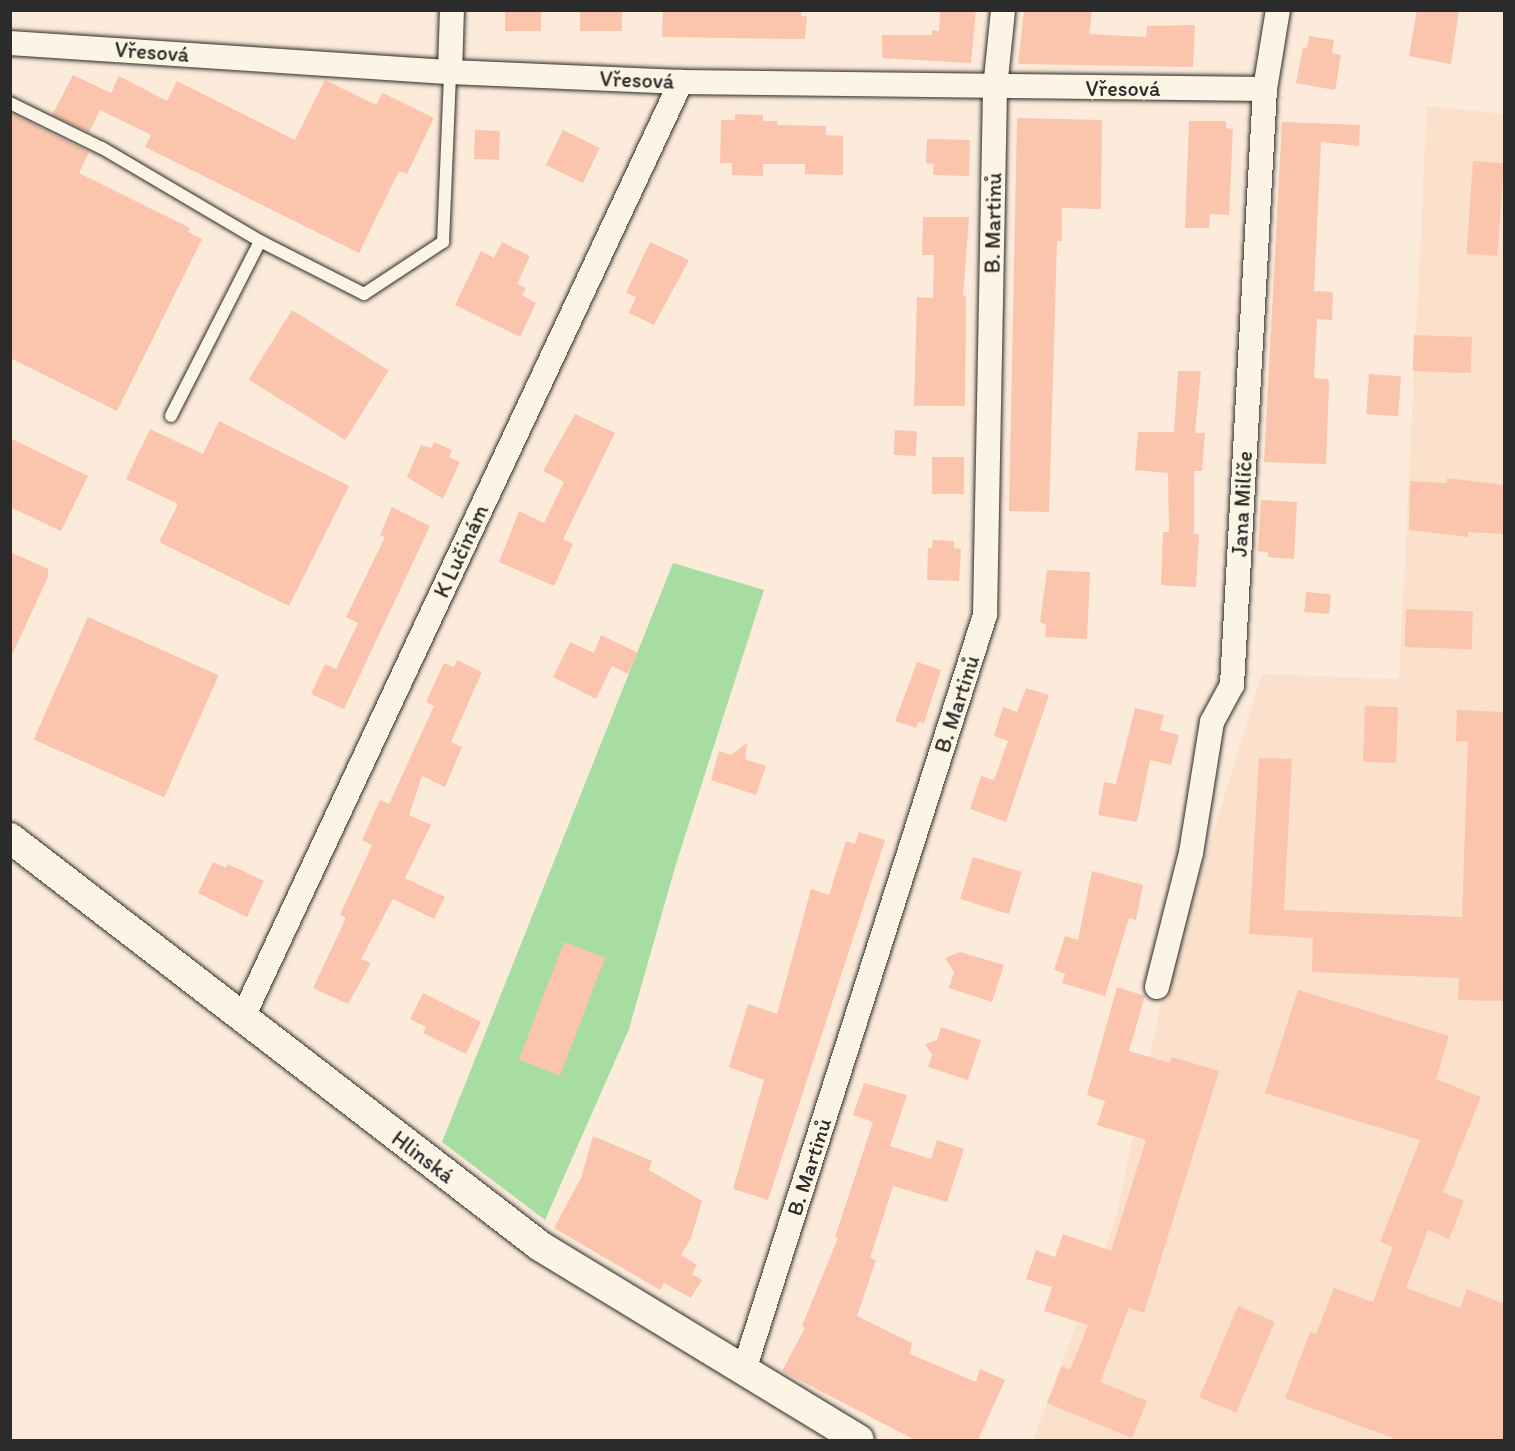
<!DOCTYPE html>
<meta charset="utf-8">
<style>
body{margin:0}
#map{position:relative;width:1515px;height:1451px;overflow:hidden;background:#fcebda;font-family:Itim,sans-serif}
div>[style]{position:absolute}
.built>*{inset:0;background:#fbe0cc}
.green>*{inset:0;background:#a7dda1}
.building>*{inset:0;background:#fac5ac;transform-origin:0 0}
.roads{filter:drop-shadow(0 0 2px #2b2b2b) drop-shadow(0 0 2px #2b2b2b)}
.service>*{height:12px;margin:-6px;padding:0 6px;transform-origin:6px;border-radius:6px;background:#fcf5e5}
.minor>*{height:24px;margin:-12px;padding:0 12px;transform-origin:12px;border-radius:12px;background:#fcf5e5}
.tertiary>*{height:30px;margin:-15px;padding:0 15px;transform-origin:15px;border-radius:15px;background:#fcf5e5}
span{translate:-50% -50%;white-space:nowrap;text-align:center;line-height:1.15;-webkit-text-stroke:5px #fcf5e5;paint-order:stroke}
.street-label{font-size:22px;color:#2b2b2b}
.frame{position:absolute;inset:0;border:12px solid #2b2b2b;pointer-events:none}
</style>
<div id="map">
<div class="built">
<i style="clip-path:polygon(1427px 106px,1504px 114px,1504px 1440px,1033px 1440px,1115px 1221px,1164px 990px,1262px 674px,1399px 679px)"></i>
</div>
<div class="green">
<i style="clip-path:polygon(673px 563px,764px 590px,676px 864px,629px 1029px,545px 1220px,442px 1142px)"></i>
</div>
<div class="building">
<i style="left:505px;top:10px;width:36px;height:21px"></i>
<i style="left:580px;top:10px;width:42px;height:21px"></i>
<i style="clip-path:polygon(663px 10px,802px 10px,801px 16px,807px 16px,805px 39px,662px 37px)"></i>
<i style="clip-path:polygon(940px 10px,976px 10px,971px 63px,882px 58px,882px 35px,932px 35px,932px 30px,939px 31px)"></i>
<i style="clip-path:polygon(1024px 10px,1092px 10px,1089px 34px,1146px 37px,1147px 26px,1195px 25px,1193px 67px,1018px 64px)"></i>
<i style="clip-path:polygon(1417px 10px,1459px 10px,1451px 64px,1409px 56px)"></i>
<i style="clip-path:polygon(1309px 36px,1334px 40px,1332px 53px,1341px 55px,1335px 90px,1296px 83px,1303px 47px,1307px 48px)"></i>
<i style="clip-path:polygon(73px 75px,111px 93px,119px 76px,167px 101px,177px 81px,295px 140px,325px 80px,376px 105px,383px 93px,434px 118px,407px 174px,399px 171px,359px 253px,145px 147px,151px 135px,100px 110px,89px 132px,52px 115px)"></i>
<i style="clip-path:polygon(10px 113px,89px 152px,79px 173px,190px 228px,188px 232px,202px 239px,117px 411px,10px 358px)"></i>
<i style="clip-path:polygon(735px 114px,763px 115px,763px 121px,777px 121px,777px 125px,826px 126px,826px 135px,843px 136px,843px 175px,805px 174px,805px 164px,763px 164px,763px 176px,732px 175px,732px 163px,720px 163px,721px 120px,735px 120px)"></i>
<i style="clip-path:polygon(1017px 118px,1102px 120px,1101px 209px,1062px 208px,1062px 241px,1057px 241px,1049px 512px,1009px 511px)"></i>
<i style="clip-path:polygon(1189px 121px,1226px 121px,1226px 128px,1233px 129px,1229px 215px,1210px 214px,1209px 228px,1185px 228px)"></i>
<i style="clip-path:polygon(1282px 122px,1360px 125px,1359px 146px,1321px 142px,1314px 291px,1333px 292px,1332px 320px,1317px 319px,1314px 378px,1328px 379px,1329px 384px,1326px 464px,1264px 462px)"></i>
<i style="left:475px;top:130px;width:25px;height:29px;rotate:2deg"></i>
<i style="left:563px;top:130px;width:41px;height:39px;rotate:26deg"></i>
<i style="clip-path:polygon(927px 139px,970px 140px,969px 176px,933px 175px,934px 164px,926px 163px)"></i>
<i style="left:1473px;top:161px;width:31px;height:93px;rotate:4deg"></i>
<i style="clip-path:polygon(923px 217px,969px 217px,963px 296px,966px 296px,965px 406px,914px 406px,917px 297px,933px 298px,934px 255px,922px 255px)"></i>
<i style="clip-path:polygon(502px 242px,530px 256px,517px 284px,526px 288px,522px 295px,536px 303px,520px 337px,455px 305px,481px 251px,494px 258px)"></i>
<i style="clip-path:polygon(650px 242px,689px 260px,654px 325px,629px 313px,636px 297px,626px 293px)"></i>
<i style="left:292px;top:310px;width:114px;height:82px;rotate:32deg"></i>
<i style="left:1414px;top:335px;width:58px;height:36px;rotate:2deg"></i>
<i style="clip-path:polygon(1178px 371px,1201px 371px,1195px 433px,1205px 433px,1202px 471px,1194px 471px,1194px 534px,1199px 534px,1196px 587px,1161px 585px,1163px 532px,1169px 532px,1168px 473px,1135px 470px,1138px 432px,1174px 432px)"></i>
<i style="left:1369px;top:374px;width:32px;height:40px;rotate:4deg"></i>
<i style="clip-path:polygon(575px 414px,615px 433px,563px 539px,573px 544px,554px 586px,499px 562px,519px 511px,544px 523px,564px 482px,543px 471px)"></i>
<i style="clip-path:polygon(219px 421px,349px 486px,289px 606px,159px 542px,178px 504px,126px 479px,150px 429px,203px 454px)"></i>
<i style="left:895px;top:430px;width:22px;height:25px;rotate:3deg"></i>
<i style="clip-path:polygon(10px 438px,88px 476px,61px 531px,10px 507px)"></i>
<i style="clip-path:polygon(434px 442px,452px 450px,449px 457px,460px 462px,443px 499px,407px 477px,421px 445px,431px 448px)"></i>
<i style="left:932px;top:457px;width:32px;height:37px"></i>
<i style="clip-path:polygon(1447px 478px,1504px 485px,1504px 534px,1468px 532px,1468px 537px,1409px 530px,1410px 481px,1447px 483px)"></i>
<i style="clip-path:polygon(1261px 500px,1297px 502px,1294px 559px,1268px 557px,1268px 552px,1258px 551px)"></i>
<i style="clip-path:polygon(392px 507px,430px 526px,344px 709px,311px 694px,325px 664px,336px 669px,358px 623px,346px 617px,385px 537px,380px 535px)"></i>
<i style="clip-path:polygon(933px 540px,954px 541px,954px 548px,961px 549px,959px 581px,927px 580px,928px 548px,932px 548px)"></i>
<i style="clip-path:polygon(10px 552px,48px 569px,48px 577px,10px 659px)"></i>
<i style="clip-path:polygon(1047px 570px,1090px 572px,1087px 639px,1045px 637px,1046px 625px,1040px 622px)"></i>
<i style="left:1306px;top:592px;width:25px;height:20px;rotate:5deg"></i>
<i style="left:1406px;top:609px;width:67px;height:38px;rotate:2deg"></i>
<i style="left:88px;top:617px;width:143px;height:134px;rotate:24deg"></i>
<i style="clip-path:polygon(601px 635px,638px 653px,628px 674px,612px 666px,596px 699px,553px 677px,570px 642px,594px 653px)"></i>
<i style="clip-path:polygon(457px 660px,482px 672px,451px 742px,462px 747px,445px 787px,422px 776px,409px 815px,431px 825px,405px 878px,445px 897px,434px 919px,393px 899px,361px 959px,371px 963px,348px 1004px,313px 988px,346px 918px,340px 915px,372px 845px,362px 840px,380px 800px,389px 804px,434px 706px,426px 702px,444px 663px,454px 667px)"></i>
<i style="clip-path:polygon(917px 662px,941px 670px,924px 723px,918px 722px,916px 728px,895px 721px)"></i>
<i style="clip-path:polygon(1026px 688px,1049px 695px,1006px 822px,970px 809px,981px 776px,994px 780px,1008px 741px,994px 736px,1003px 707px,1017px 712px)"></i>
<i style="left:1365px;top:706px;width:33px;height:56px;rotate:2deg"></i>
<i style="clip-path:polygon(1135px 708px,1164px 715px,1160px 730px,1179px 735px,1171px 765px,1150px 760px,1137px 822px,1098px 815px,1104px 782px,1116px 784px)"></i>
<i style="clip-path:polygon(1457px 710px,1504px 712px,1504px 1001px,1458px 1000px,1459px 978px,1312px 972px,1313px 938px,1249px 934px,1259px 758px,1292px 759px,1284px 910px,1462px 917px,1468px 742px,1456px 741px)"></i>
<i style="clip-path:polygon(747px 743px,745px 759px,766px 766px,756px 795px,711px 780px,719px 751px,731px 755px)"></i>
<i style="clip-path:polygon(859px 832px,885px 840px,768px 1200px,733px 1189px,764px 1080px,729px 1067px,748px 1004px,777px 1014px,811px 889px,829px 895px,846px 841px,855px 844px)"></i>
<i style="left:973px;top:857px;width:51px;height:44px;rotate:17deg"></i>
<i style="clip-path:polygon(213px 862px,226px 868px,228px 864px,264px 881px,247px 917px,198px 893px)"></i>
<i style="clip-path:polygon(1092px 871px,1143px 885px,1136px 920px,1129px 918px,1105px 996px,1062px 983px,1065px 974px,1054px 970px,1065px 936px,1078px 940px)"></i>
<i style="left:564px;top:942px;width:44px;height:126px;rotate:21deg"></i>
<i style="clip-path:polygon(960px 952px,1004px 965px,992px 1002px,949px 988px,954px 972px,945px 958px)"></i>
<i style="clip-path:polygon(1117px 987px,1145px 996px,1129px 1051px,1170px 1063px,1172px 1057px,1219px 1071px,1144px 1313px,1129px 1308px,1100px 1382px,1147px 1401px,1132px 1438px,1047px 1403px,1062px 1366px,1070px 1370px,1088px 1325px,1044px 1311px,1052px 1287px,1026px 1279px,1036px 1250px,1055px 1257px,1063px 1234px,1111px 1251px,1146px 1140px,1097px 1125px,1105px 1101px,1087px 1095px)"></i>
<i style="clip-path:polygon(1298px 990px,1449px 1036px,1436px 1079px,1481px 1097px,1443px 1192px,1464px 1201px,1449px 1239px,1428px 1230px,1406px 1288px,1460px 1308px,1467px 1289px,1504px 1304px,1504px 1440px,1398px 1440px,1285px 1398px,1310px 1332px,1316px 1334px,1334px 1288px,1373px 1302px,1393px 1247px,1380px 1242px,1420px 1140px,1265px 1093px)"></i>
<i style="clip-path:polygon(423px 993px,481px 1022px,466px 1054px,423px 1033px,426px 1027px,410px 1019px)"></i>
<i style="clip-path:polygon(941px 1027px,981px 1040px,968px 1080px,928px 1067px,932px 1055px,925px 1044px,937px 1040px)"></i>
<i style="clip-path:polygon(864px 1083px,907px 1095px,890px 1146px,931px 1159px,937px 1140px,964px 1149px,947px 1202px,893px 1186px,870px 1258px,876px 1260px,857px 1316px,912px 1343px,910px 1354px,976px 1382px,980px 1369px,1005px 1380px,978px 1440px,915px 1440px,782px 1371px,805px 1328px,802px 1326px,838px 1238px,835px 1237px,873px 1122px,853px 1115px)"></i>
<i style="clip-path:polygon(593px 1136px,652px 1161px,649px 1170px,702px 1201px,691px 1238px,681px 1255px,697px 1265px,692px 1274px,702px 1280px,691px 1298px,664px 1283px,660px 1290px,554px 1228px,581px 1178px)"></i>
<i style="left:1238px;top:1306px;width:40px;height:99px;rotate:23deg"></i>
</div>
<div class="roads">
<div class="service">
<i style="left:10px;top:103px;width:102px;rotate:26.1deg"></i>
<i style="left:102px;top:148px;width:183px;rotate:30.5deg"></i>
<i style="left:171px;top:416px;width:196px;rotate:-63deg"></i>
<i style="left:260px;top:241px;width:117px;rotate:27deg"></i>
<i style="left:364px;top:294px;width:95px;rotate:-33.4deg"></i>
<i style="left:443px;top:242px;width:170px;rotate:-87.6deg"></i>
</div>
<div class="minor">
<i style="left:10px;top:43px;width:441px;rotate:3.8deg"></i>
<i style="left:450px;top:72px;width:231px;rotate:2.5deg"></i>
<i style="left:681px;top:82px;width:584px;rotate:0.69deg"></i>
<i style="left:450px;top:72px;width:62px;rotate:-88.2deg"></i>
<i style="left:1157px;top:987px;width:138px;rotate:-75.8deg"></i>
<i style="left:1191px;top:853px;width:133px;rotate:-80.9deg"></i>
<i style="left:1212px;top:722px;width:42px;rotate:-61.6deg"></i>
<i style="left:1232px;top:685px;width:597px;rotate:-86.83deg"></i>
<i style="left:1265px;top:89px;width:80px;rotate:-80.7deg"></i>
<i style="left:242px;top:1019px;width:1035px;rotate:-64.9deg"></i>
<i style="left:744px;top:1370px;width:793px;rotate:-72.3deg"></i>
<i style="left:985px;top:615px;width:527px;rotate:-88.91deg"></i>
<i style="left:995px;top:88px;width:78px;rotate:-84.1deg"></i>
</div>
<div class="tertiary">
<i style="left:10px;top:838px;width:669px;rotate:37.59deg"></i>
<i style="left:540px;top:1246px;width:373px;rotate:31.3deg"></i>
</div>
</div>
<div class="street-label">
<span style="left:152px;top:52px;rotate:4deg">Vřesová</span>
<span style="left:637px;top:80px;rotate:2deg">Vřesová</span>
<span style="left:1123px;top:89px">Vřesová</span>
<span style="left:993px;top:223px;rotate:-89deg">B. Martinů</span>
<span style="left:1242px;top:504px;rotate:-87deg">Jana Milíče</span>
<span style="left:461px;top:551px;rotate:-65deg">K Lučinám</span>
<span style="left:957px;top:704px;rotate:-72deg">B. Martinů</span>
<span style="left:423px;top:1157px;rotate:37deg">Hlinská</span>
<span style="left:809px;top:1167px;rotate:-72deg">B. Martinů</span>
</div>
<div class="frame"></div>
</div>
